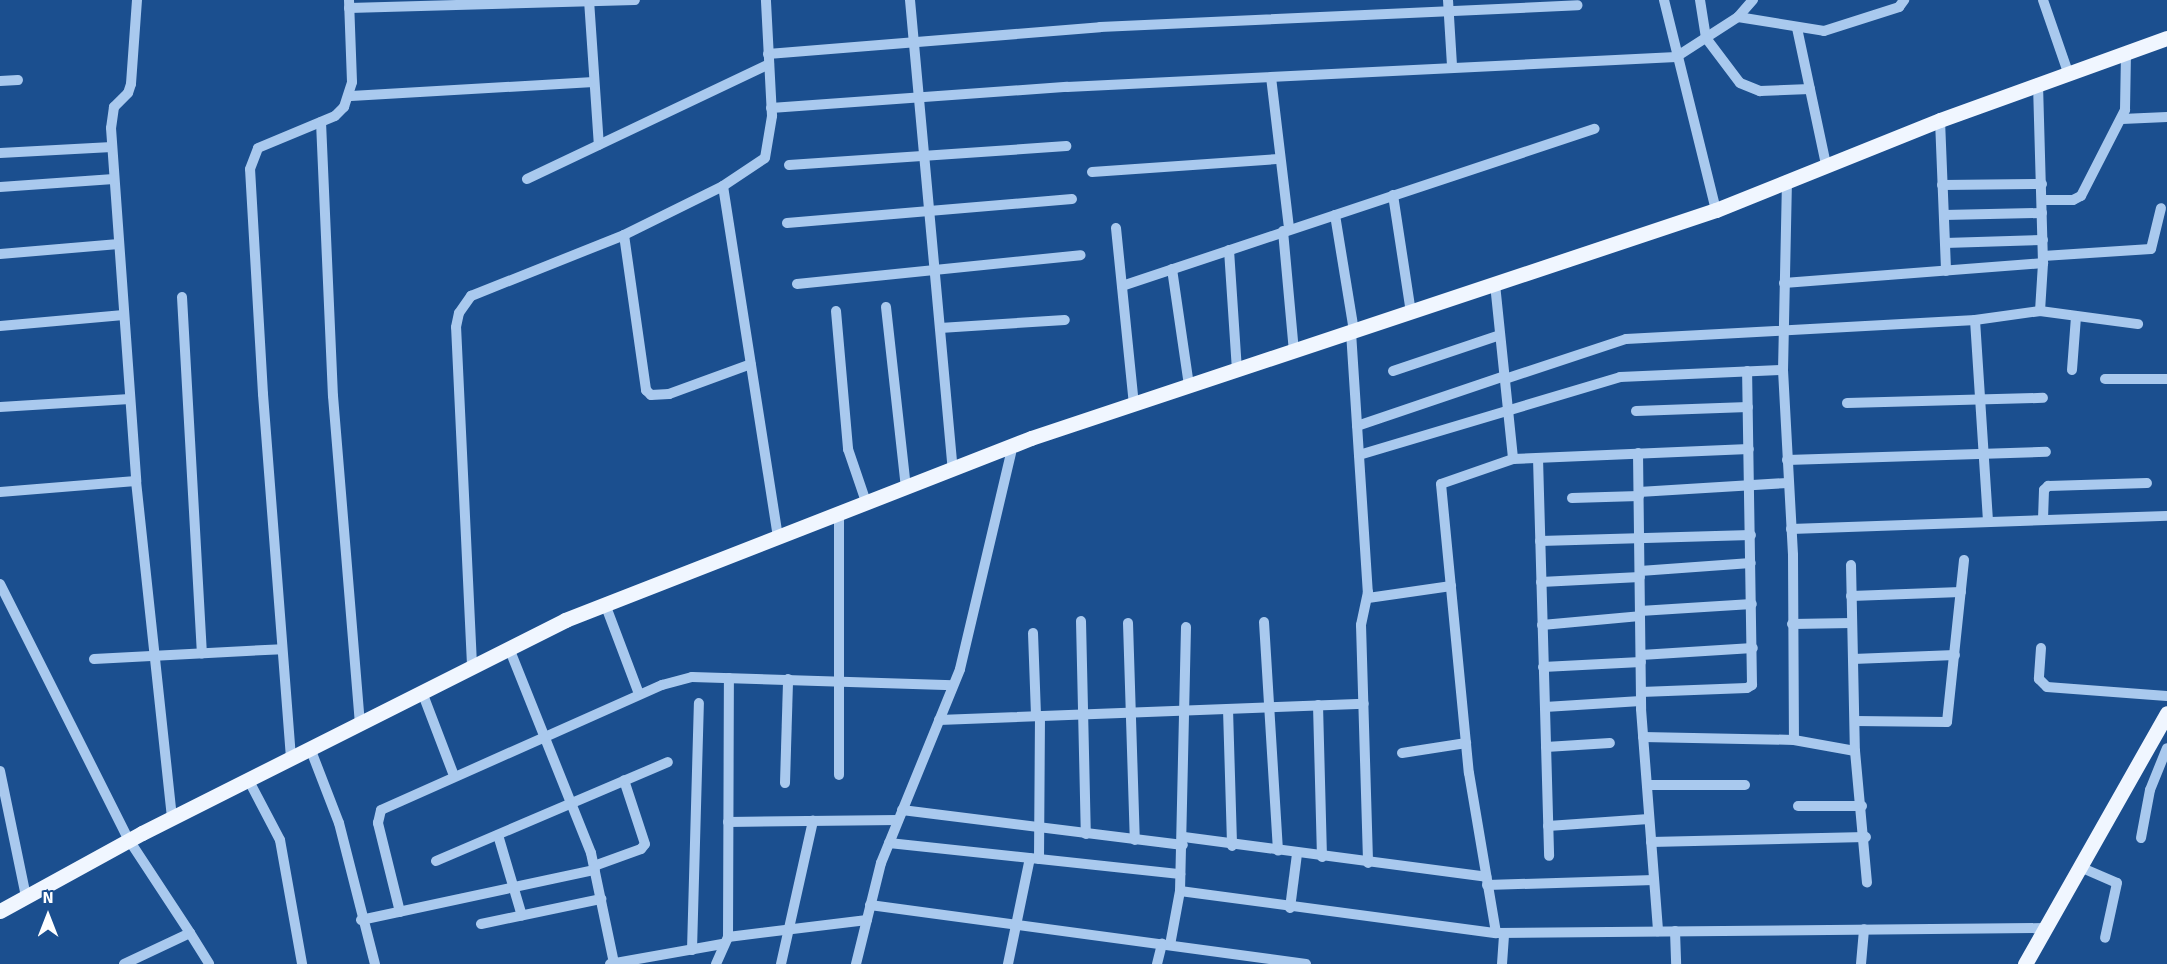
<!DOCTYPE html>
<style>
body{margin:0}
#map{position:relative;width:2167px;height:964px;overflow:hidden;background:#1b4f8f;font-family:Signika,sans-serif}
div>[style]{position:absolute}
.minor>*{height:10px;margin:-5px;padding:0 5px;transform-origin:5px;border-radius:5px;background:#a9c9ee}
.major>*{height:15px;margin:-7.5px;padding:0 7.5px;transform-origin:7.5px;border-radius:7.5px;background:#f0f6ff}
span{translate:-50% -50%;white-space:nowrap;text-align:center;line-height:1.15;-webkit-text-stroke:5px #1b4f8f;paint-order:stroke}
.north{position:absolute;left:18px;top:886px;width:60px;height:60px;-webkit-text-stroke:4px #1b4f8f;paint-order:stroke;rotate:0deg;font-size:16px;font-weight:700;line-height:24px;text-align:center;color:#fff}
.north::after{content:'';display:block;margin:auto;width:21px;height:27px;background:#fff;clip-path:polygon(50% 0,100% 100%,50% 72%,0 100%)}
</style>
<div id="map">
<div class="minor">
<i style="left:137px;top:0;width:84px;rotate:94.1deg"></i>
<i style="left:131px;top:84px;width:9px;rotate:108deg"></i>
<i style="left:128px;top:93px;width:20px;rotate:135deg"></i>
<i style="left:114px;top:107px;width:21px;rotate:98deg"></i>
<i style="left:111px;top:128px;width:354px;rotate:85.9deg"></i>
<i style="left:136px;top:481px;width:339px;rotate:83.9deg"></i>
<i style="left:589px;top:0;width:145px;rotate:86.1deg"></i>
<i style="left:910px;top:0;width:470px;rotate:84.8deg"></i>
<i style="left:1448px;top:0;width:66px;rotate:86.5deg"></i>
<i style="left:1664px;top:0;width:216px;rotate:76.1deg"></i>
<i style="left:1700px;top:0;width:38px;rotate:81deg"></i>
<i style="left:1706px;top:38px;width:56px;rotate:52.9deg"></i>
<i style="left:1740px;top:83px;width:22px;rotate:22deg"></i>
<i style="left:1760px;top:91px;width:50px;rotate:-2.3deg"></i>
<i style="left:2043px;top:0;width:76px;rotate:70.9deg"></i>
<i style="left:349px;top:8px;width:286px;rotate:-1.6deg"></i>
<i style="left:1738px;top:17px;width:87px;rotate:9.2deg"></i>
<i style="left:1824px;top:31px;width:79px;rotate:-17.7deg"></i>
<i style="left:1899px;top:7px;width:9px;rotate:-54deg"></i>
<i style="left:1797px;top:28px;width:140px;rotate:78deg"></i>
<i style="left:768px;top:54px;width:333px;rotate:-4.6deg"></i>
<i style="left:1100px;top:27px;width:478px;rotate:-2.6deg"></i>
<i style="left:1271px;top:77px;width:153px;rotate:83.2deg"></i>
<i style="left:0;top:81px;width:18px;rotate:-3deg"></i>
<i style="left:351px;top:96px;width:243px;rotate:-3.3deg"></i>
<i style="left:771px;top:108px;width:297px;rotate:-4.1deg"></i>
<i style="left:1067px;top:87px;width:610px;rotate:-2.82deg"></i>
<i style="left:1676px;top:57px;width:74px;rotate:-32.8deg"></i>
<i style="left:1738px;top:17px;width:23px;rotate:-49deg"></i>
<i style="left:2122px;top:119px;width:45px;rotate:-2.5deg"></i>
<i style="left:1940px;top:120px;width:151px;rotate:87.7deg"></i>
<i style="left:321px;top:122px;width:274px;rotate:87.5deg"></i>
<i style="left:333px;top:396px;width:328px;rotate:85.3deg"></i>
<i style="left:0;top:153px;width:112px;rotate:-3.1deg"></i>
<i style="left:789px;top:165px;width:278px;rotate:-3.9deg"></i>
<i style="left:1092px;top:172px;width:188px;rotate:-4deg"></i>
<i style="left:527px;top:179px;width:268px;rotate:-25.4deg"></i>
<i style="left:1787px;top:180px;width:190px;rotate:91.2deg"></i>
<i style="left:1783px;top:370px;width:185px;rotate:86.9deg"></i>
<i style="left:1793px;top:555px;width:185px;rotate:89.7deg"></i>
<i style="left:1794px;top:740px;width:62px;rotate:10.2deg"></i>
<i style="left:1855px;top:751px;width:132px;rotate:84.8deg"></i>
<i style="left:1942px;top:185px;width:100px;rotate:-0.6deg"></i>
<i style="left:723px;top:186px;width:355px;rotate:81.1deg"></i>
<i style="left:0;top:187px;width:114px;rotate:-4deg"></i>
<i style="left:1393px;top:195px;width:118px;rotate:81.3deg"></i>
<i style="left:2042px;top:200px;width:31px"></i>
<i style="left:2073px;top:200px;width:9px;rotate:-27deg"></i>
<i style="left:2081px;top:196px;width:97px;rotate:-62.9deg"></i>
<i style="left:2125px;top:110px;width:58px;rotate:-89deg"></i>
<i style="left:1335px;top:215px;width:118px;rotate:80.7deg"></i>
<i style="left:1944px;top:215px;width:98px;rotate:-1.2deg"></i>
<i style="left:787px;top:223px;width:286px;rotate:-4.8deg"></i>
<i style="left:1116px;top:228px;width:177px;rotate:84.2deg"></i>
<i style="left:1283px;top:231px;width:121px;rotate:84.8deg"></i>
<i style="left:624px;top:235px;width:157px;rotate:81.9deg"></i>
<i style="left:646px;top:390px;width:7px;rotate:45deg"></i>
<i style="left:651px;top:395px;width:18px;rotate:-3deg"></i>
<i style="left:669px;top:394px;width:87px;rotate:-20.1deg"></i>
<i style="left:1945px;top:243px;width:98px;rotate:-1.8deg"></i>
<i style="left:1229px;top:250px;width:120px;rotate:86.2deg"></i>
<i style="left:0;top:254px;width:119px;rotate:-4.8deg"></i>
<i style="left:2043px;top:256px;width:108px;rotate:-3.7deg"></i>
<i style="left:2151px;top:249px;width:42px;rotate:-76.3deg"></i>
<i style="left:1172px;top:269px;width:118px;rotate:81.7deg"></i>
<i style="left:1784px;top:283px;width:260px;rotate:-4.4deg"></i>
<i style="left:797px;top:284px;width:285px;rotate:-5.8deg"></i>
<i style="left:1495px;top:284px;width:176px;rotate:84.1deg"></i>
<i style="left:1513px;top:459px;width:76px;rotate:160.9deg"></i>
<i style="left:1441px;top:484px;width:290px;rotate:84.5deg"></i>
<i style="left:1469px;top:773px;width:162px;rotate:80.4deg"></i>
<i style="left:1496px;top:933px;width:549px;rotate:-0.52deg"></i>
<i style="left:1122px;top:286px;width:498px;rotate:-18.4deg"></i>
<i style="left:182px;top:297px;width:357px;rotate:86.8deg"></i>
<i style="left:886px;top:307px;width:181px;rotate:83.7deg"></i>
<i style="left:836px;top:311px;width:139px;rotate:85deg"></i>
<i style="left:848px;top:449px;width:56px;rotate:71.2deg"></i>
<i style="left:2040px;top:311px;width:99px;rotate:7.6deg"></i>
<i style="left:1975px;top:320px;width:201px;rotate:86.3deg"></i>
<i style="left:0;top:326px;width:124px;rotate:-5.1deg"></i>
<i style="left:940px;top:328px;width:125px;rotate:-3.7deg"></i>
<i style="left:1351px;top:332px;width:261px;rotate:86.3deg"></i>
<i style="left:1368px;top:592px;width:34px;rotate:102deg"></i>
<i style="left:1361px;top:625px;width:238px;rotate:88.3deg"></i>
<i style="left:2072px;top:370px;width:53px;rotate:-85.7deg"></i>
<i style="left:1393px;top:371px;width:113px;rotate:-18.6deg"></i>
<i style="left:1505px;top:379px;width:127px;rotate:-18.3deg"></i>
<i style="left:1626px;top:339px;width:350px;rotate:-3.1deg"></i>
<i style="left:1975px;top:320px;width:66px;rotate:-7.9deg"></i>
<i style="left:2040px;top:311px;width:48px;rotate:-86.4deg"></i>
<i style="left:2043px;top:263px;width:180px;rotate:-91.6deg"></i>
<i style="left:2105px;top:379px;width:62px"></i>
<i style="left:1847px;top:403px;width:196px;rotate:-1.5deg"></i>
<i style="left:0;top:407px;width:130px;rotate:-3.5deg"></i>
<i style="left:1636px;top:411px;width:112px;rotate:-2deg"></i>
<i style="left:1357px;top:426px;width:156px;rotate:-18.7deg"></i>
<i style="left:1638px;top:453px;width:256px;rotate:89.3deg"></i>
<i style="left:1641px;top:709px;width:223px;rotate:85.6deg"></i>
<i style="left:1359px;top:455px;width:272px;rotate:-16.6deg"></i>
<i style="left:1620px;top:377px;width:163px;rotate:-2.5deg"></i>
<i style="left:1538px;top:458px;width:398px;rotate:88.4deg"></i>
<i style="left:1513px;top:459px;width:236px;rotate:-2.4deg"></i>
<i style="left:1787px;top:460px;width:259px;rotate:-1.8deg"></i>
<i style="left:0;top:492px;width:136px;rotate:-4.6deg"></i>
<i style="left:1639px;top:492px;width:149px;rotate:-3.5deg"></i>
<i style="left:1572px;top:498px;width:67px;rotate:-1.7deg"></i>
<i style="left:839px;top:513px;width:262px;rotate:90deg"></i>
<i style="left:2043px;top:519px;width:29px;rotate:-88deg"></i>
<i style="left:2044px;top:490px;width:6px;rotate:-45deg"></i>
<i style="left:2048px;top:486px;width:99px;rotate:-1.7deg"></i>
<i style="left:1791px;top:529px;width:376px;rotate:-2deg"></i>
<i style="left:1540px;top:541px;width:211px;rotate:-1.6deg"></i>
<i style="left:1851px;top:565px;width:186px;rotate:88.8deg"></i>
<i style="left:1640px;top:571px;width:111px;rotate:-4.1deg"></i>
<i style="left:1541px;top:582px;width:99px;rotate:-2.9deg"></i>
<i style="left:0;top:584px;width:287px;rotate:63.3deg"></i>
<i style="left:129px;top:840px;width:111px;rotate:56.7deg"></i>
<i style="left:190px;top:933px;width:73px;rotate:154.8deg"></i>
<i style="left:1851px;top:596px;width:110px;rotate:-2.1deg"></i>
<i style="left:1368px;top:598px;width:84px;rotate:-8.2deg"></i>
<i style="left:605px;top:604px;width:96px;rotate:69.3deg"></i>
<i style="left:1640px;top:611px;width:112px;rotate:-3.6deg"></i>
<i style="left:1081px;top:621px;width:213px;rotate:88.7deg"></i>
<i style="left:1264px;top:622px;width:229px;rotate:86.5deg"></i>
<i style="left:1128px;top:623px;width:217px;rotate:88.2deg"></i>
<i style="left:1792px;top:624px;width:60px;rotate:-1deg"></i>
<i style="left:1542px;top:625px;width:98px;rotate:-5.2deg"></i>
<i style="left:1186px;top:627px;width:264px;rotate:91.3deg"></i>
<i style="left:1180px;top:891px;width:319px;rotate:7.6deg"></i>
<i style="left:1033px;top:633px;width:83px;rotate:87.9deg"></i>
<i style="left:509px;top:648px;width:221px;rotate:68.2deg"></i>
<i style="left:591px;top:853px;width:112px;rotate:78.2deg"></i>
<i style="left:2041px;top:648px;width:31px;rotate:94deg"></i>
<i style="left:2039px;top:679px;width:11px;rotate:45deg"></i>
<i style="left:2047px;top:687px;width:120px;rotate:4.3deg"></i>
<i style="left:1641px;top:655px;width:112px;rotate:-3.6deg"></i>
<i style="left:94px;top:659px;width:188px;rotate:-3deg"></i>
<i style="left:1853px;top:659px;width:102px;rotate:-2.2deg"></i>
<i style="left:472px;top:665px;width:338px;rotate:-92.7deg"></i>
<i style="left:456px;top:327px;width:14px;rotate:-78deg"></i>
<i style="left:459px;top:313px;width:21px;rotate:-55deg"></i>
<i style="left:471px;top:296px;width:165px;rotate:-21.7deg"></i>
<i style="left:624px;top:235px;width:110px;rotate:-26.3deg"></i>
<i style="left:723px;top:186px;width:50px;rotate:-33.7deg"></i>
<i style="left:765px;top:158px;width:43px;rotate:-80.5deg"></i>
<i style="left:772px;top:116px;width:116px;rotate:-93deg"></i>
<i style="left:1543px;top:667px;width:98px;rotate:-2.9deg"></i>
<i style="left:422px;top:692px;width:90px;rotate:69.1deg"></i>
<i style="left:1641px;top:692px;width:106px;rotate:-2.2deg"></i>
<i style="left:1747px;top:688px;width:6px;rotate:-31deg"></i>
<i style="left:1752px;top:685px;width:314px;rotate:-90.9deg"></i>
<i style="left:1318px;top:705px;width:152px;rotate:88.5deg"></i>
<i style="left:1545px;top:707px;width:96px;rotate:-3.6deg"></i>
<i style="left:1228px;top:709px;width:137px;rotate:88.3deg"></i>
<i style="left:939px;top:720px;width:425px;rotate:-2.2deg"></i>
<i style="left:1855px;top:721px;width:92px;rotate:0.6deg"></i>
<i style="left:1947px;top:722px;width:163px;rotate:-84deg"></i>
<i style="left:1643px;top:737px;width:151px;rotate:1.1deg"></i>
<i style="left:1546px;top:747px;width:64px;rotate:-3.6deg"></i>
<i style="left:310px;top:748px;width:80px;rotate:68.9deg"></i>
<i style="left:339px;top:823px;width:146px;rotate:75.7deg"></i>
<i style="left:1402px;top:753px;width:65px;rotate:-8.9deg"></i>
<i style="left:291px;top:758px;width:365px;rotate:-94.4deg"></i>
<i style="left:263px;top:394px;width:225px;rotate:-93.3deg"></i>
<i style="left:250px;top:169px;width:22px;rotate:-69deg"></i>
<i style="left:258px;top:148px;width:83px;rotate:-22.6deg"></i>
<i style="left:335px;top:116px;width:13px;rotate:-45deg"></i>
<i style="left:344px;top:107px;width:26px;rotate:-72deg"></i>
<i style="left:352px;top:82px;width:82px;rotate:-92.1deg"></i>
<i style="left:0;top:771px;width:128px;rotate:78.3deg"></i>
<i style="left:248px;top:779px;width:69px;rotate:62.3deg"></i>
<i style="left:280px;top:840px;width:126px;rotate:79.9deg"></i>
<i style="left:785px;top:783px;width:104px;rotate:-88.3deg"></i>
<i style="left:1647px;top:785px;width:98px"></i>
<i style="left:1798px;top:806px;width:64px"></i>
<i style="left:902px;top:810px;width:283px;rotate:7.1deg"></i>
<i style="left:728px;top:822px;width:170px;rotate:-0.7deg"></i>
<i style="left:1548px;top:826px;width:101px;rotate:-4deg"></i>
<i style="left:498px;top:835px;width:84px;rotate:73.5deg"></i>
<i style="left:1184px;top:837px;width:305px;rotate:7.5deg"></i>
<i style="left:2141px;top:838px;width:49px;rotate:-79.4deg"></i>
<i style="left:2150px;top:790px;width:45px;rotate:-68deg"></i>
<i style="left:1651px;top:842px;width:215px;rotate:-1.3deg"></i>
<i style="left:889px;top:843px;width:293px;rotate:6.1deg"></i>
<i style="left:1039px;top:859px;width:143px;rotate:-89.6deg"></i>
<i style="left:436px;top:861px;width:252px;rotate:-23.1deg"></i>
<i style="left:594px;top:866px;width:50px;rotate:-19.9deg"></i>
<i style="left:641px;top:849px;width:6px;rotate:-51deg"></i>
<i style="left:645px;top:844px;width:67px;rotate:-108.2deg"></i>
<i style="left:2080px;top:867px;width:40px;rotate:23.4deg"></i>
<i style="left:2117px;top:883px;width:56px;rotate:102.3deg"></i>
<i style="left:1487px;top:885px;width:167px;rotate:-1.7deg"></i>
<i style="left:870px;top:905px;width:440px;rotate:7.7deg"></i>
<i style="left:1290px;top:908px;width:54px;rotate:-82.6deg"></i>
<i style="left:400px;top:912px;width:92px;rotate:-103.9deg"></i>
<i style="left:378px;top:823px;width:13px;rotate:-77deg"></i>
<i style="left:381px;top:810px;width:308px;rotate:-24deg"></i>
<i style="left:662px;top:685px;width:31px;rotate:-15deg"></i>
<i style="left:692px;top:677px;width:261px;rotate:1.8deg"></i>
<i style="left:361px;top:920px;width:239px;rotate:-12.1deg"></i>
<i style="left:481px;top:924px;width:123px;rotate:-11.8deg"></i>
<i style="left:1675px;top:931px;width:33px;rotate:88deg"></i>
<i style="left:190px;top:933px;width:36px;rotate:58deg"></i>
<i style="left:728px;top:937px;width:259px;rotate:-89.8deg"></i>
<i style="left:1170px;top:945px;width:55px;rotate:-79.5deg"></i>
<i style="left:692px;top:950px;width:247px;rotate:-88.4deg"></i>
<i style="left:610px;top:964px;width:114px;rotate:-10.1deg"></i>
<i style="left:716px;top:964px;width:30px;rotate:-66deg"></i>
<i style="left:728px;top:937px;width:140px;rotate:-7deg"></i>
<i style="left:781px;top:964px;width:147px;rotate:-77.4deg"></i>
<i style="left:856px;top:964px;width:104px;rotate:-76.1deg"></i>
<i style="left:881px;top:863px;width:209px;rotate:-67.8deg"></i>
<i style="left:960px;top:669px;width:230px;rotate:-76.7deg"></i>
<i style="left:1008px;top:964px;width:108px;rotate:-78.3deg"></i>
<i style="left:1157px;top:964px;width:21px;rotate:-76deg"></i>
<i style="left:1502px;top:964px;width:31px;rotate:-86deg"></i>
<i style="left:1861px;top:964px;width:35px;rotate:-85deg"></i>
</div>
<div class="major">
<i style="left:0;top:911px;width:162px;rotate:-28.8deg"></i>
<i style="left:142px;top:833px;width:474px;rotate:-26.7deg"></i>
<i style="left:565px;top:620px;width:500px;rotate:-21.33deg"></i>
<i style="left:1031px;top:438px;width:722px;rotate:-18.41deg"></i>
<i style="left:1716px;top:210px;width:241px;rotate:-21.9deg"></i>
<i style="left:1940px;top:120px;width:241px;rotate:-19.9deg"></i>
<i style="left:2025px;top:964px;width:288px;rotate:-60.5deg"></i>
</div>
<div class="north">N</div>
</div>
